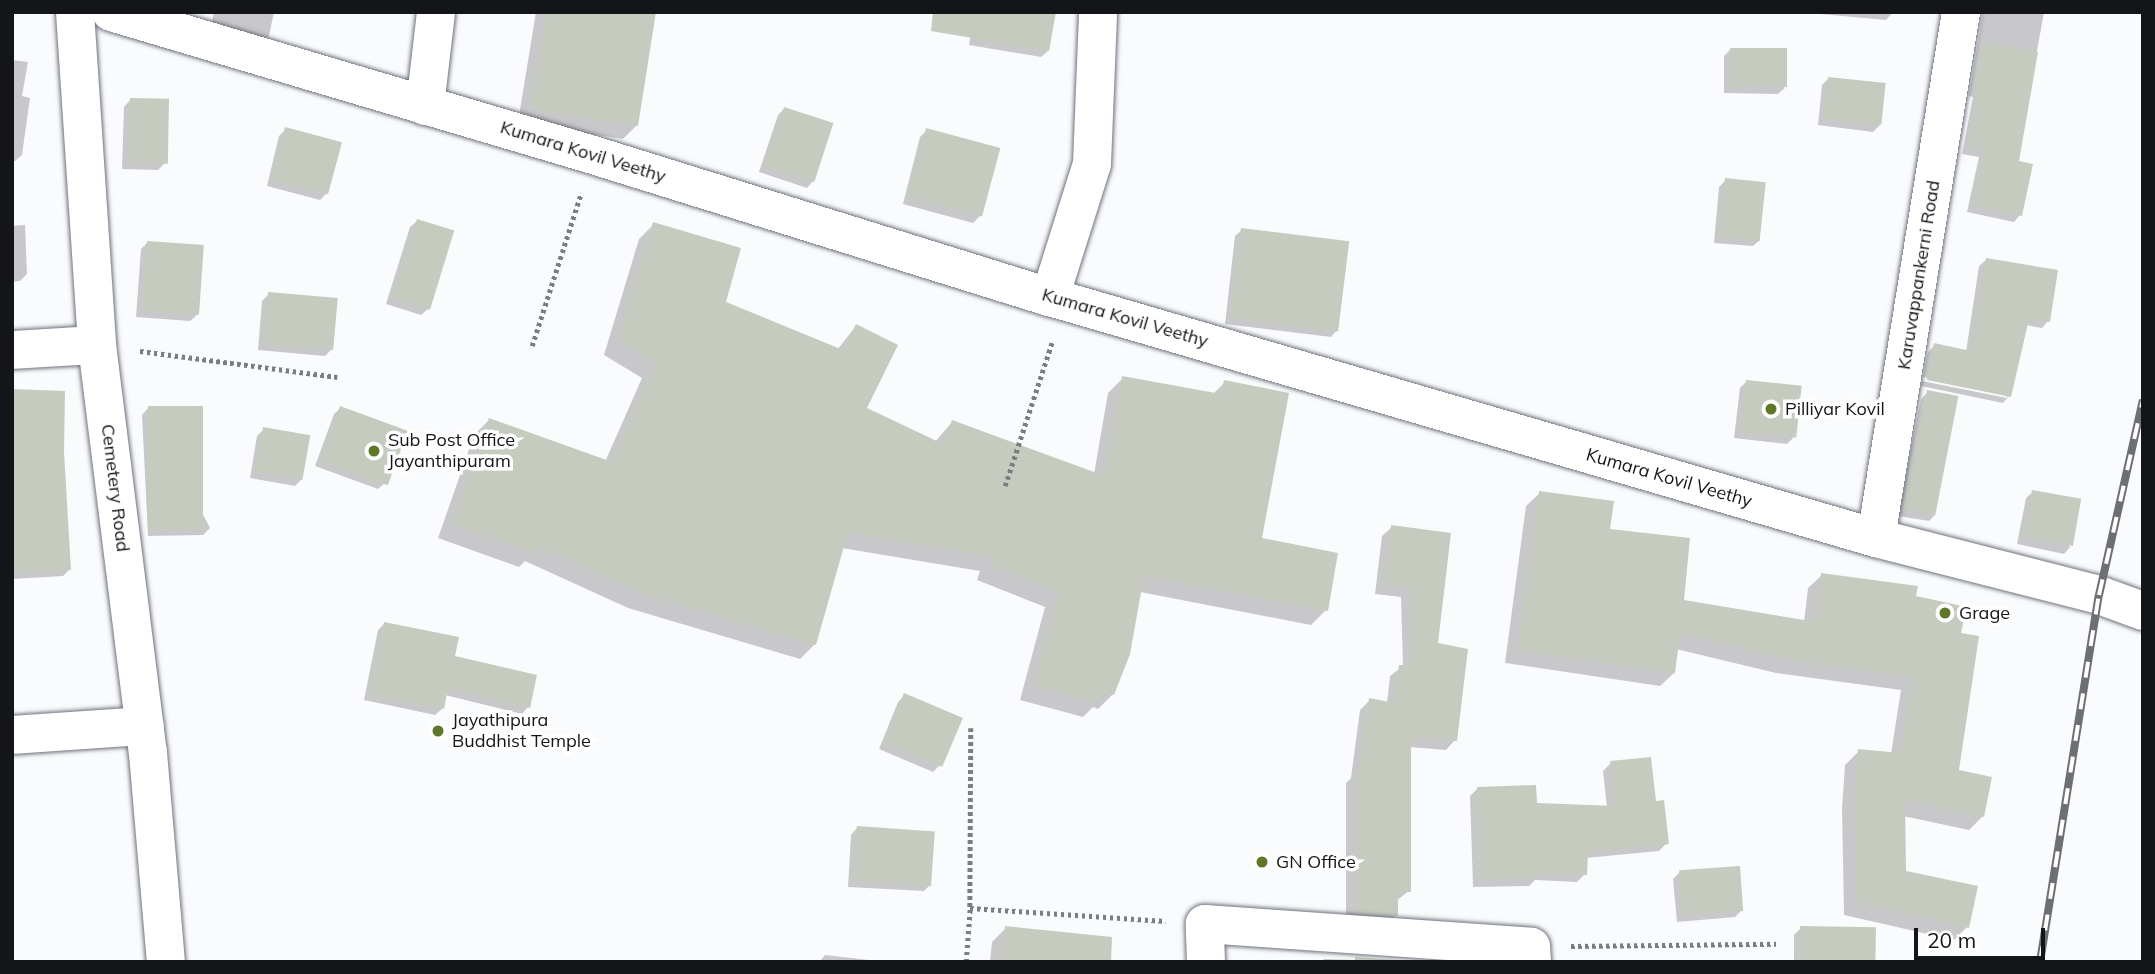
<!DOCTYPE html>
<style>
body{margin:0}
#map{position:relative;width:2155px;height:974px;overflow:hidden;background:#fafbfd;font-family:Mulish,sans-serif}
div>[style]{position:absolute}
.shadow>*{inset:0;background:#0003}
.building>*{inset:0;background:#c6cbbf;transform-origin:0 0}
.path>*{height:4.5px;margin-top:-2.25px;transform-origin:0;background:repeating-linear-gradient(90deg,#7c7d80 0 3.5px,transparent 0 7px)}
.roads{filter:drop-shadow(0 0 2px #6f737e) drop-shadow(0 0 2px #6f737e)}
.minor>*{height:38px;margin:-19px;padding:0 19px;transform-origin:19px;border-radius:19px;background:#fff}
.major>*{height:38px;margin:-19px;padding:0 19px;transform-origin:19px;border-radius:19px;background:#fff}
.rail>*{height:8px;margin-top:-4px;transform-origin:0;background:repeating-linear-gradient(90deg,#fff 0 16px,#6e6f72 0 32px);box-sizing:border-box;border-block:2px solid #6e6f72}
.dots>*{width:19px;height:19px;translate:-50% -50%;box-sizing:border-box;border:4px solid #fff;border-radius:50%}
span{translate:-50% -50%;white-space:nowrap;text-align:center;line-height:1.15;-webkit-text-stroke:7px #fff;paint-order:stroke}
.street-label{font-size:18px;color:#141519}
.poi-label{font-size:18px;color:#141519}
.left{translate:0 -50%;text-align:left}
.frame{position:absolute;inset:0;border:14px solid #141519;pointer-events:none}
.scale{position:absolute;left:1914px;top:928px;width:131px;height:32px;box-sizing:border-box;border:4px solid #141519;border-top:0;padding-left:9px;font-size:21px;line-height:24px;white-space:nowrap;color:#141519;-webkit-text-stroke:5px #fff;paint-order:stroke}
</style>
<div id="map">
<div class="shadow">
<i style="clip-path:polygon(214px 12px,274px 12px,269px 36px,262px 42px,211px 27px)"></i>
<i style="clip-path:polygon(536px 12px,654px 12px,636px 126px,623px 139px,518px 122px)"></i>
<i style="clip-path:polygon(974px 12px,1048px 51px,1041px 57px,969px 45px)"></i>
<i style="clip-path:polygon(1798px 12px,1893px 12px,1886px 20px)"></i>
<i style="clip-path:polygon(1983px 12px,2044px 12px,2017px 163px,2020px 215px,2014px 222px,1967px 212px,1979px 157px,1962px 154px,1973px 97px,1969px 96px)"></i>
<i style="clip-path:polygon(1731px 49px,1785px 88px,1778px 94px,1724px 93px,1724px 56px)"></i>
<i style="clip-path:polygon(12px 60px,28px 62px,22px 96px,30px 98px,22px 155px,15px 161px,12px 161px)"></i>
<i style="clip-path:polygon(1829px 78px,1880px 125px,1873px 132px,1818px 125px,1822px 85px)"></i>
<i style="clip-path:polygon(130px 100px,164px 164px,158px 170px,122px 169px,124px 107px)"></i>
<i style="clip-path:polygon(784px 109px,813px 181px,807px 188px,759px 172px,778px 115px)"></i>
<i style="clip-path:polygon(286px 129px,327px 193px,320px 200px,267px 186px,279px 136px)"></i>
<i style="clip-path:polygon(927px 130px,980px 216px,973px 223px,903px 204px,920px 137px)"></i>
<i style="clip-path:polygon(1726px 180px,1760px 240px,1753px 246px,1714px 243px,1719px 187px)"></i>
<i style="clip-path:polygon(417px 221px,428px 309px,421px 315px,386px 304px,410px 227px)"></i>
<i style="clip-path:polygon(654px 224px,723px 303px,837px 350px,856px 326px,864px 409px,935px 442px,952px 422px,1094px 474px,1108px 393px,1123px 378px,1212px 395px,1225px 382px,1260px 540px,1326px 610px,1311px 625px,1140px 592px,1113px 694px,1098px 709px,1093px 707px,1083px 717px,1020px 700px,1045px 607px,977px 580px,980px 571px,842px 548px,815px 644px,800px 659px,628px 608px,525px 561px,519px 567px,438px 538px,474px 435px,489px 420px,605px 462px,642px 378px,604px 355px,639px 239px)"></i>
<i style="clip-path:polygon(25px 225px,27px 274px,20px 281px,12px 282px,12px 226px)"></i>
<i style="clip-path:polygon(1242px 230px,1337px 330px,1331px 337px,1225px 324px,1235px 236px)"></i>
<i style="clip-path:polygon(148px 242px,197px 315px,190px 321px,136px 317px,141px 249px)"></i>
<i style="clip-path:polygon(1986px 260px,2048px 321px,2042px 328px,2026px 325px,2009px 396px,2003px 403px,1921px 386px,1922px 381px,2007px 398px,2007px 394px,1923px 377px,1928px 352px,1935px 345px,1966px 352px,1979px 266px)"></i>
<i style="clip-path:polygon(269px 294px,332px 349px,325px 356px,258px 350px,262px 301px)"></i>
<i style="clip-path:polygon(1746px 382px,1794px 437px,1787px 444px,1734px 438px,1740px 388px)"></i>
<i style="clip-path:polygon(12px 391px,69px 570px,63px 576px,12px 579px)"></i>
<i style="clip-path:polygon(1928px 392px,1935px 515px,1929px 521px,1898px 516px,1921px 399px)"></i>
<i style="clip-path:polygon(148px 408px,210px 528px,203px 535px,148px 536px,142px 415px)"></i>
<i style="clip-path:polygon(341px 408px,385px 483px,378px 489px,315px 466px,334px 414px)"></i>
<i style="clip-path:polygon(264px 429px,302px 479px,295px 486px,250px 478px,257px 436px)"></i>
<i style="clip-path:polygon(2033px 492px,2070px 547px,2064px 554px,2017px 544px,2026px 498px)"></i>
<i style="clip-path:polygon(1540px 493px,1608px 531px,1682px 601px,1804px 622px,1808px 588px,1822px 575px,1914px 597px,1958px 634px,1957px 772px,1983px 816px,1969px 830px,1903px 816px,1905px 872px,1967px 927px,1954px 940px,1844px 915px,1842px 808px,1845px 765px,1859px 751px,1891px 754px,1901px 690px,1776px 673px,1676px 649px,1674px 673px,1660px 686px,1505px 663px,1526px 506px)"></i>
<i style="clip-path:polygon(1392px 527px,1436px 645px,1455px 740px,1446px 750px,1409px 747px,1409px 891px,1396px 901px,1396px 915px,1387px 924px,1346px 922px,1346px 783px,1351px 778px,1360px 710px,1370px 700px,1387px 703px,1390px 676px,1403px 666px,1401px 597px,1375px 594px,1382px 536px)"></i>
<i style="clip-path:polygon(384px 624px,453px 657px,528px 707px,522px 714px,445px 695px,442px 709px,435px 715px,364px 700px,378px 630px)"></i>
<i style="clip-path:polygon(905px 695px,960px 718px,940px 765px,933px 772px,879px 749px,898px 702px)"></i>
<i style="clip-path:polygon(1611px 763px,1654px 803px,1667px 843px,1659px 851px,1586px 858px,1585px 874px,1577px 882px,1535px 880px,1529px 886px,1473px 887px,1470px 796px,1478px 788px,1535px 804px,1607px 808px,1603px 771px)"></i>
<i style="clip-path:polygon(857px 828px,930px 885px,924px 891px,848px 887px,851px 835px)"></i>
<i style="clip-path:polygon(1680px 872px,1742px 910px,1735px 917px,1677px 922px,1673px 879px)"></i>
<i style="clip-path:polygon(1006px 928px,1098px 962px,990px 962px,992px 942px)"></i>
<i style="clip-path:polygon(1801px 928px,1874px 962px,1794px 962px,1794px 935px)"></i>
<i style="clip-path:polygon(825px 955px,878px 961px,878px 962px,819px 962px)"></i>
<i style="clip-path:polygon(1324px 959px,1397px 961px,1397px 962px,1321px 962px)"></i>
</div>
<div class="building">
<i style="clip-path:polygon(547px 12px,656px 12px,638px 126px,531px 109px)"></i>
<i style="clip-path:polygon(933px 12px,1056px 12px,1049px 51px,931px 31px)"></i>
<i style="clip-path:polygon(1983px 42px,2038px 52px,2019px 161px,2033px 164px,2022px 216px,1973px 206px,1984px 150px,1968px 147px,1979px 90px,1974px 89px)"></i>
<i style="left:1730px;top:48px;width:57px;height:39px"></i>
<i style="left:1828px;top:77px;width:58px;height:42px;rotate:6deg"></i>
<i style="left:130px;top:98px;width:39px;height:65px;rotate:1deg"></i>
<i style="left:784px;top:107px;width:52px;height:62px;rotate:18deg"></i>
<i style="left:285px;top:127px;width:59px;height:54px;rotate:15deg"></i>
<i style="left:926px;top:128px;width:77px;height:71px;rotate:15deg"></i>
<i style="left:1725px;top:178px;width:41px;height:59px;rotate:6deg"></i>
<i style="left:417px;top:219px;width:39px;height:83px;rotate:17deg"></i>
<i style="clip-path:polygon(653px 222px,741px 248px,726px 302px,843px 350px,856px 324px,898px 345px,867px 408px,943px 444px,952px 420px,1105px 476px,1122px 376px,1221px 394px,1224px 380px,1289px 393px,1262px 538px,1338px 553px,1328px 611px,1144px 576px,1130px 654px,1114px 695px,1102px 691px,1099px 703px,1034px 685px,1059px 592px,991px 565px,994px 557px,848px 532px,816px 645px,644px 594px,538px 546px,535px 553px,452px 524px,489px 418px,612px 462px,656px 362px,618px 340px)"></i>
<i style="left:1241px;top:228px;width:109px;height:91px;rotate:7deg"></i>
<i style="left:147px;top:241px;width:57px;height:70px;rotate:4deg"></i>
<i style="clip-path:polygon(1986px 258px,2058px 270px,2050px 322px,2029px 319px,2011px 397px,1927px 380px,1934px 343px,1971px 351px)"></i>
<i style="left:268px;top:292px;width:70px;height:52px;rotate:5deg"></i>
<i style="left:1746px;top:380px;width:56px;height:52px;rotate:6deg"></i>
<i style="clip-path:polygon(12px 389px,65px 391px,64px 452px,71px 570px,12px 573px)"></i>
<i style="left:1927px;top:390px;width:32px;height:121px;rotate:11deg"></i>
<i style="left:148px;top:406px;width:55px;height:124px"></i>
<i style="left:340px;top:406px;width:72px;height:58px;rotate:20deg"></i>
<i style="left:263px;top:427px;width:48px;height:45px;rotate:10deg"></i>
<i style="left:2032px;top:490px;width:50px;height:48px;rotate:10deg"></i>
<i style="clip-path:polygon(1539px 491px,1614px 501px,1610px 529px,1690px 538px,1684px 600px,1816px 622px,1821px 573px,1918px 586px,1916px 596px,1967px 607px,1961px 633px,1979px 636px,1959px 770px,1992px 777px,1984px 817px,1905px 800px,1906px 871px,1978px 886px,1969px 928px,1857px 902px,1855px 794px,1858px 749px,1901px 753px,1913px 677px,1790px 660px,1680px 633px,1675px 673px,1518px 650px)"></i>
<i style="clip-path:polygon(1391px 525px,1451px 533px,1438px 643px,1468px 649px,1457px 741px,1411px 737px,1411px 892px,1398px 892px,1398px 916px,1355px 913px,1355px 771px,1359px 771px,1369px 698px,1395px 703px,1399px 665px,1411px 665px,1410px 588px,1384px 584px)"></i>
<i style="clip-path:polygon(384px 622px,459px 637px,455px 656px,537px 675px,530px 708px,448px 688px,444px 709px,369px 694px)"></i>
<i style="left:904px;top:693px;width:64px;height:53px;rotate:23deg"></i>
<i style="clip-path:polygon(1651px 757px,1656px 801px,1664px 800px,1669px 844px,1588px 851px,1587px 875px,1539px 873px,1539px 878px,1480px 880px,1477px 787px,1536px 785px,1537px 803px,1615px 806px,1610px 761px)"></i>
<i style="left:857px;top:826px;width:78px;height:55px;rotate:4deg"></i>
<i style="left:1740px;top:866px;width:45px;height:61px;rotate:86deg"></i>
<i style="clip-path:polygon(1005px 926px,1112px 937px,1111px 962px,1001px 962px)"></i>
<i style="left:1800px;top:926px;width:76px;height:36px;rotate:1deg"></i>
<i style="clip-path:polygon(1355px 957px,1398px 960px,1398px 962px,1355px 962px)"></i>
</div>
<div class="path">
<i style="left:532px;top:346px;width:161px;rotate:-72.2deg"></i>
<i style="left:140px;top:351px;width:199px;rotate:7.5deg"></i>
<i style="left:1005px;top:486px;width:151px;rotate:-71.9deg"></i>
<i style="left:971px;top:728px;width:180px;rotate:90.3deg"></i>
<i style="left:970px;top:908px;width:196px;rotate:3.8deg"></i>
<i style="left:1571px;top:946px;width:205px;rotate:-0.6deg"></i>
<i style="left:966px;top:962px;width:54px;rotate:-85.8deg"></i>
</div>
<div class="roads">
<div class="minor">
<i style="left:425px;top:106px;width:95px;rotate:-83.3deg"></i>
<i style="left:1050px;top:297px;width:139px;rotate:-72.5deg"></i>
<i style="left:1092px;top:164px;width:152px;rotate:-87.7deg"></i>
<i style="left:12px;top:350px;width:85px;rotate:-3.4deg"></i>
<i style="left:1876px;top:538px;width:533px;rotate:-80.82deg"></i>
<i style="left:12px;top:735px;width:133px;rotate:-3.9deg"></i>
<i style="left:1206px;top:962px;width:38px;rotate:-92deg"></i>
<i style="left:1205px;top:924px;width:327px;rotate:4deg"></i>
<i style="left:1531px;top:947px;width:15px;rotate:86deg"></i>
</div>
<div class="major">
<i style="left:75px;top:12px;width:334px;rotate:86.2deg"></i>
<i style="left:97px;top:345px;width:411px;rotate:82.9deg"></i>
<i style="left:148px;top:753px;width:210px;rotate:85.1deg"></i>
<i style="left:111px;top:12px;width:503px;rotate:16.52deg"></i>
<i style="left:593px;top:155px;width:479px;rotate:17.3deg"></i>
<i style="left:1050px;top:297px;width:860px;rotate:16.27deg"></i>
<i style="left:1876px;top:538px;width:230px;rotate:14.3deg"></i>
<i style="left:2099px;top:595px;width:47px;rotate:20deg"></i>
</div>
</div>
<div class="rail">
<i style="left:2040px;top:962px;width:372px;rotate:-80.9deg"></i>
<i style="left:2099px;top:595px;width:200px;rotate:-77.3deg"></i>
</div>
<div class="dots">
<i style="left:1771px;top:409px;background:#607728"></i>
<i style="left:374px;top:451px;background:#607728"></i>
<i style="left:1945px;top:613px;background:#607728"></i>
<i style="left:438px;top:731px;background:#607728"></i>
<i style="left:1262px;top:862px;background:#607728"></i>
</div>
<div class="street-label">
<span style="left:583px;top:152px;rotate:17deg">Kumara Kovil Veethy</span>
<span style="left:1919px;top:275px;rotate:-81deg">Karuvappankerni Road</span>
<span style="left:1125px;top:318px;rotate:16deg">Kumara Kovil Veethy</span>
<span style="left:1669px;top:478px;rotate:16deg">Kumara Kovil Veethy</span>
<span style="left:115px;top:488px;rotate:83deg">Cemetery Road</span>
</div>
<div class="poi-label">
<span class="left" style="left:1785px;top:409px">Pilliyar Kovil</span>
<span class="left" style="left:388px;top:451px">Sub Post Office<br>Jayanthipuram</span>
<span class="left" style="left:1959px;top:613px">Grage</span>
<span class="left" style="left:452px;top:731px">Jayathipura<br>Buddhist Temple</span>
<span class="left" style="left:1276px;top:862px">GN Office</span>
</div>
<div class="frame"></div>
<div class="scale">20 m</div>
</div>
